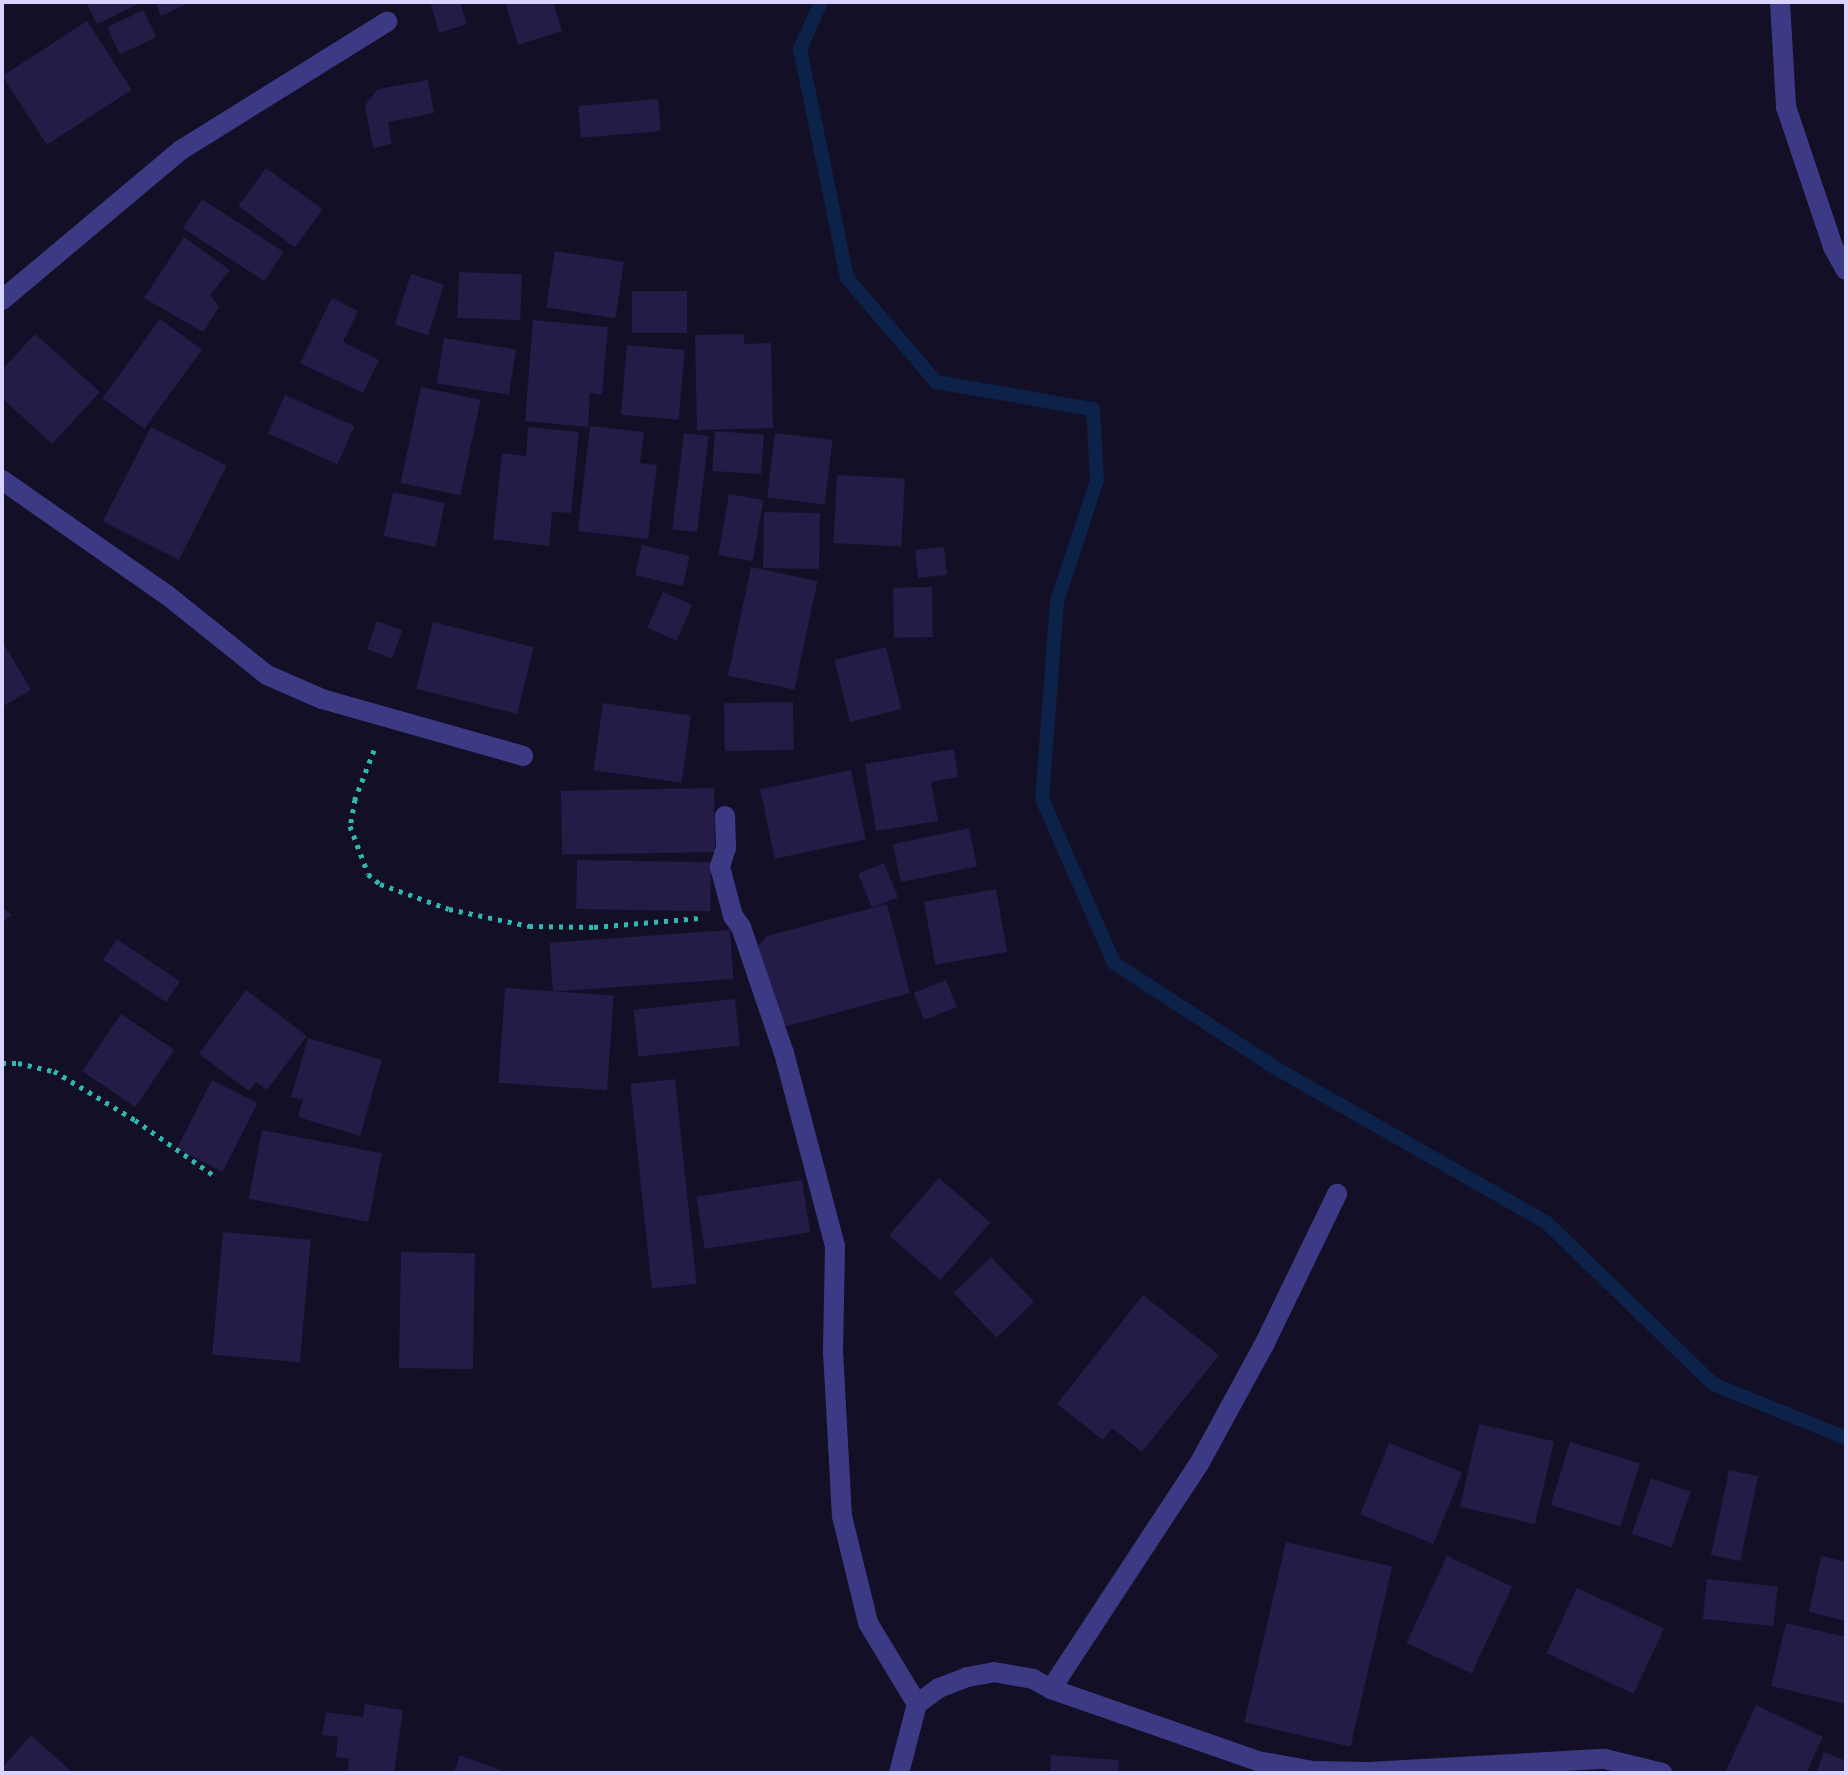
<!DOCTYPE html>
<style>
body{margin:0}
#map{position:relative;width:1848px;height:1775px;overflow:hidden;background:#130f26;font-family:Poppins,sans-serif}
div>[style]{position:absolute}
.stream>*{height:14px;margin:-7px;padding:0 7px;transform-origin:7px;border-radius:7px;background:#0c2248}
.building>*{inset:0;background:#241b47;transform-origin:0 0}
.path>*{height:5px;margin-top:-2.5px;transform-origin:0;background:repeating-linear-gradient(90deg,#2fb8b0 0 4px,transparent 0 10px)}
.minor>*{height:20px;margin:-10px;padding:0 10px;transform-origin:10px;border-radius:10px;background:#3d3a85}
.tertiary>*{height:20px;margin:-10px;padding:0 10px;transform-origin:10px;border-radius:10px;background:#3d3a85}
span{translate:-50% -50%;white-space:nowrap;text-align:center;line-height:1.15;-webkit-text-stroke:6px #130f26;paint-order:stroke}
.frame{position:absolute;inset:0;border:4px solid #d9d4ff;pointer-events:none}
</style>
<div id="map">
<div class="stream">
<i style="left:821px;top:2px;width:51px;rotate:114.1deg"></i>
<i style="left:800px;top:49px;width:234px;rotate:78.4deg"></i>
<i style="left:847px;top:278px;width:137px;rotate:49.4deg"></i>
<i style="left:936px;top:382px;width:159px;rotate:9.8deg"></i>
<i style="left:1093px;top:409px;width:71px;rotate:86.8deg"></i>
<i style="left:1097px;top:480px;width:127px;rotate:108.3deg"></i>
<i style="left:1057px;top:601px;width:199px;rotate:94.3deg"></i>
<i style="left:1042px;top:799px;width:179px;rotate:66.3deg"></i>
<i style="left:1114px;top:963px;width:197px;rotate:33deg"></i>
<i style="left:1279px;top:1070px;width:309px;rotate:29.7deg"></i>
<i style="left:1547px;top:1223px;width:231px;rotate:44.1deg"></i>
<i style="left:1713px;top:1384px;width:144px;rotate:22.1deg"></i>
</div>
<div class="building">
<i style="clip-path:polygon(86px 2px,142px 2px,97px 24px)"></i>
<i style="clip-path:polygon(155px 2px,191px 2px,161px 16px)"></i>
<i style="clip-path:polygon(430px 2px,460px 2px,467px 24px,439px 33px)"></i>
<i style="clip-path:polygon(505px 2px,553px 2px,562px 31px,518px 45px)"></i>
<i style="left:143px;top:10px;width:30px;height:40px;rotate:64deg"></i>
<i style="left:87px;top:21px;width:82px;height:101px;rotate:57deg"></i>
<i style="clip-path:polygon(428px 80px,434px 113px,388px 122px,392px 144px,373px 148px,365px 105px,378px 89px)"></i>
<i style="left:658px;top:99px;width:32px;height:80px;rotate:85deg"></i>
<i style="left:266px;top:168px;width:70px;height:47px;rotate:36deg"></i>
<i style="left:202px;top:199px;width:97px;height:35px;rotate:33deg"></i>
<i style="clip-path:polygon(184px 237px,230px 270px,210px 295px,219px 307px,203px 332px,144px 298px)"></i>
<i style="left:555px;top:251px;width:70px;height:57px;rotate:9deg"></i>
<i style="left:459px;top:272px;width:63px;height:46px;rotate:2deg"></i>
<i style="left:411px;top:274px;width:35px;height:53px;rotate:18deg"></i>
<i style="left:687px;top:291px;width:42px;height:55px;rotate:90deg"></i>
<i style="clip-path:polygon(332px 298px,358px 311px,343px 342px,379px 360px,363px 393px,300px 363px)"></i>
<i style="left:160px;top:319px;width:52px;height:98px;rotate:36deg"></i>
<i style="clip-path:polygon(533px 320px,608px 327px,602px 395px,590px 393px,588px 427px,525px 421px)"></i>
<i style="clip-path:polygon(35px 334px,100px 392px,52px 444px,2px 398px,2px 370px)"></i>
<i style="clip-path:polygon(744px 334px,744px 344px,771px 343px,773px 428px,697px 430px,695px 335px)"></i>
<i style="left:444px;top:338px;width:73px;height:46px;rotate:9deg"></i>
<i style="left:627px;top:345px;width:58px;height:70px;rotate:5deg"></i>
<i style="left:421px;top:387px;width:61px;height:98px;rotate:12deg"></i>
<i style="left:285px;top:395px;width:76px;height:42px;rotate:24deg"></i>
<i style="clip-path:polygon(590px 426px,644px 432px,640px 463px,657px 465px,648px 539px,578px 531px)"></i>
<i style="left:151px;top:427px;width:85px;height:106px;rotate:27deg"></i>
<i style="clip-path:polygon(528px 427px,579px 432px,571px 513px,552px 512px,549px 546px,493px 539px,502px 453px,526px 456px)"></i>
<i style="left:715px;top:431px;width:49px;height:40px;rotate:4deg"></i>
<i style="left:684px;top:433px;width:25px;height:97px;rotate:7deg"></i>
<i style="left:775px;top:433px;width:58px;height:65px;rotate:7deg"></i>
<i style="left:837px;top:475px;width:68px;height:68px;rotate:3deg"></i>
<i style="left:393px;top:492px;width:53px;height:45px;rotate:12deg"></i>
<i style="left:729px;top:494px;width:35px;height:62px;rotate:10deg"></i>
<i style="left:764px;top:512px;width:56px;height:56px;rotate:1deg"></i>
<i style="left:642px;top:545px;width:49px;height:31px;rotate:13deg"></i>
<i style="left:944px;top:547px;width:28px;height:29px;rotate:84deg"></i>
<i style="left:751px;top:567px;width:68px;height:111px;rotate:12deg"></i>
<i style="left:932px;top:587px;width:50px;height:39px;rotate:89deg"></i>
<i style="left:663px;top:592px;width:32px;height:39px;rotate:24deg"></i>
<i style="left:377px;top:621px;width:27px;height:30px;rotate:20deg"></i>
<i style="left:433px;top:622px;width:104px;height:69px;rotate:14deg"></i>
<i style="clip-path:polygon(4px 644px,31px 690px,2px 707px,2px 645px)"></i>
<i style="left:886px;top:647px;width:64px;height:53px;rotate:76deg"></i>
<i style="left:793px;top:702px;width:48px;height:69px;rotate:89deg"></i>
<i style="left:603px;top:703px;width:89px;height:68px;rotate:8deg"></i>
<i style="clip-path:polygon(954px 749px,958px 777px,931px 782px,938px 821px,876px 831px,865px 764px)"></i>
<i style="left:851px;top:770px;width:71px;height:93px;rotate:78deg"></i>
<i style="left:714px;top:788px;width:64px;height:153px;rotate:89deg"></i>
<i style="left:969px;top:828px;width:39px;height:78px;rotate:78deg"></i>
<i style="left:577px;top:860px;width:134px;height:49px;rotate:1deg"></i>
<i style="left:884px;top:863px;width:37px;height:28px;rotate:68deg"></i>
<i style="left:996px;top:889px;width:64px;height:73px;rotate:80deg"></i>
<i style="clip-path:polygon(887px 904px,910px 993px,780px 1028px,758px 946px,767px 936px)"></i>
<i style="clip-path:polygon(2px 906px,11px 915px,2px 923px)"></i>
<i style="left:730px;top:930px;width:49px;height:181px;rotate:86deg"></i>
<i style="left:117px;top:939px;width:76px;height:25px;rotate:34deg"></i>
<i style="left:946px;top:980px;width:29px;height:35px;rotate:68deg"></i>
<i style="left:505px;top:988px;width:109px;height:95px;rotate:4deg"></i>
<i style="clip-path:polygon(246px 990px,307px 1036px,267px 1090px,256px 1082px,249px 1091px,199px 1054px)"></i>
<i style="left:735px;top:999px;width:47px;height:102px;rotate:84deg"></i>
<i style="left:121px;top:1014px;width:64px;height:69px;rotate:34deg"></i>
<i style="clip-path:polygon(308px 1038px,382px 1060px,360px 1136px,298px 1117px,303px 1100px,291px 1097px)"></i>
<i style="left:675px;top:1079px;width:206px;height:45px;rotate:84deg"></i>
<i style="left:212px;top:1080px;width:51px;height:77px;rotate:27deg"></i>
<i style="left:262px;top:1130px;width:122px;height:70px;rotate:11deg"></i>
<i style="left:939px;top:1178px;width:68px;height:76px;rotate:41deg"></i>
<i style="left:802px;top:1180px;width:53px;height:107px;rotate:81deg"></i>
<i style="left:223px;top:1232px;width:88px;height:123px;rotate:5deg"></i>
<i style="left:401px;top:1252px;width:74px;height:116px;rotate:1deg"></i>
<i style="left:991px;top:1257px;width:62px;height:52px;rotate:46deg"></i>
<i style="clip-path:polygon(1143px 1295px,1219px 1355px,1142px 1452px,1112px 1428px,1103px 1440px,1057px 1404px)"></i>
<i style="left:1479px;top:1424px;width:77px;height:85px;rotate:13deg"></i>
<i style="left:1570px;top:1442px;width:73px;height:66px;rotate:17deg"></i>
<i style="left:1389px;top:1443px;width:79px;height:77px;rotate:22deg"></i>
<i style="left:1729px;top:1470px;width:30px;height:87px;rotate:12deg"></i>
<i style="left:1651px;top:1478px;width:42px;height:59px;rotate:19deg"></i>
<i style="left:1286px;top:1542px;width:109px;height:185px;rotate:13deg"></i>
<i style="left:1447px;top:1556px;width:72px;height:96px;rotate:25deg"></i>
<i style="clip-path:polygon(1821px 1556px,1846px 1562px,1846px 1621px,1809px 1612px)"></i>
<i style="left:1707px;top:1579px;width:71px;height:40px;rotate:6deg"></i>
<i style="left:1577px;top:1588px;width:96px;height:72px;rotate:25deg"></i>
<i style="clip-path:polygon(1786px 1623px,1846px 1637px,1846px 1704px,1771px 1686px)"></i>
<i style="clip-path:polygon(365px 1704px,403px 1710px,394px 1773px,347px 1773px,349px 1759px,336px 1757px,338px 1737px,322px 1735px,326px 1712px,363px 1717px)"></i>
<i style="clip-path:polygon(1756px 1705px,1823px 1737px,1806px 1773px,1725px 1773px)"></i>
<i style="clip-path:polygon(31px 1735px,73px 1773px,2px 1773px,2px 1768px)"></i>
<i style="clip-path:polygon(1824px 1752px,1846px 1761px,1846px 1773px,1816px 1773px)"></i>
<i style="clip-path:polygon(460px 1755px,508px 1773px,454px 1773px)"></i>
<i style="clip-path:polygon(1051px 1755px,1119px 1760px,1118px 1773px,1050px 1773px)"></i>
</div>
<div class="path">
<i style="left:374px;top:750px;width:53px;rotate:111.2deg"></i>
<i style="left:355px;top:799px;width:27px;rotate:100deg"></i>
<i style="left:350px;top:826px;width:51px;rotate:69.4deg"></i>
<i style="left:368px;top:874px;width:16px;rotate:40deg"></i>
<i style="left:380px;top:884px;width:73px;rotate:19.9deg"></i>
<i style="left:449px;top:909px;width:82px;rotate:12deg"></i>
<i style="left:529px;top:926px;width:65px;rotate:0.9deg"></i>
<i style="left:594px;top:927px;width:106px;rotate:-4.9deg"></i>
<i style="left:2px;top:1063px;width:16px"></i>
<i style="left:18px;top:1063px;width:37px;rotate:13deg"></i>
<i style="left:54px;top:1071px;width:95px;rotate:31.2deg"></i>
<i style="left:135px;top:1120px;width:99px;rotate:35.1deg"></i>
</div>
<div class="minor">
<i style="left:2px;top:300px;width:234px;rotate:-40deg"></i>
<i style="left:181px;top:150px;width:243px;rotate:-31.9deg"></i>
<i style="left:2px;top:480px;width:201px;rotate:34.9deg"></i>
<i style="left:167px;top:595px;width:128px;rotate:38.7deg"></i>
<i style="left:267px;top:675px;width:60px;rotate:23.6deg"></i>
<i style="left:322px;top:699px;width:209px;rotate:15.8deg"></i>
<i style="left:725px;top:816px;width:32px;rotate:88deg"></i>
<i style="left:726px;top:848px;width:20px;rotate:108deg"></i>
<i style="left:720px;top:867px;width:51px;rotate:75.1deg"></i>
<i style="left:733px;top:916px;width:14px;rotate:54deg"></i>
<i style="left:741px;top:927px;width:133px;rotate:71.2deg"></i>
<i style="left:784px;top:1053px;width:200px;rotate:75.2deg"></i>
<i style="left:835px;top:1246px;width:105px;rotate:91.1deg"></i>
<i style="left:833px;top:1351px;width:165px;rotate:86.9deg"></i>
<i style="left:842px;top:1516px;width:110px;rotate:76.3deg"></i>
<i style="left:868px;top:1623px;width:95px;rotate:58.8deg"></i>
<i style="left:1051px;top:1689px;width:269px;rotate:-56.7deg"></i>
<i style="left:1199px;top:1464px;width:136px;rotate:-61.4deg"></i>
<i style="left:1264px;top:1345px;width:168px;rotate:-64.2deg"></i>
<i style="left:899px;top:1773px;width:71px;rotate:-75.4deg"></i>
<i style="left:917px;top:1704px;width:27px;rotate:-36deg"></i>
<i style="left:939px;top:1688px;width:30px;rotate:-21deg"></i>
<i style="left:967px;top:1677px;width:27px;rotate:-10deg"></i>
<i style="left:994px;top:1672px;width:40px;rotate:10deg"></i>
<i style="left:1033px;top:1679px;width:21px;rotate:29deg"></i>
<i style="left:1051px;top:1689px;width:219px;rotate:19.2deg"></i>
<i style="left:1258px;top:1761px;width:56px;rotate:10.3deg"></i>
<i style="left:1313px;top:1771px;width:56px;rotate:1deg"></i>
<i style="left:1369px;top:1772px;width:236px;rotate:-3.2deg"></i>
<i style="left:1605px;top:1759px;width:59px;rotate:13.8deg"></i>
</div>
<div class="tertiary">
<i style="left:1780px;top:2px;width:105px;rotate:86.7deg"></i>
<i style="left:1786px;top:107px;width:148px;rotate:71.4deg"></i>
<i style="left:1833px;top:247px;width:26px;rotate:61deg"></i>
</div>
<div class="frame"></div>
</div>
